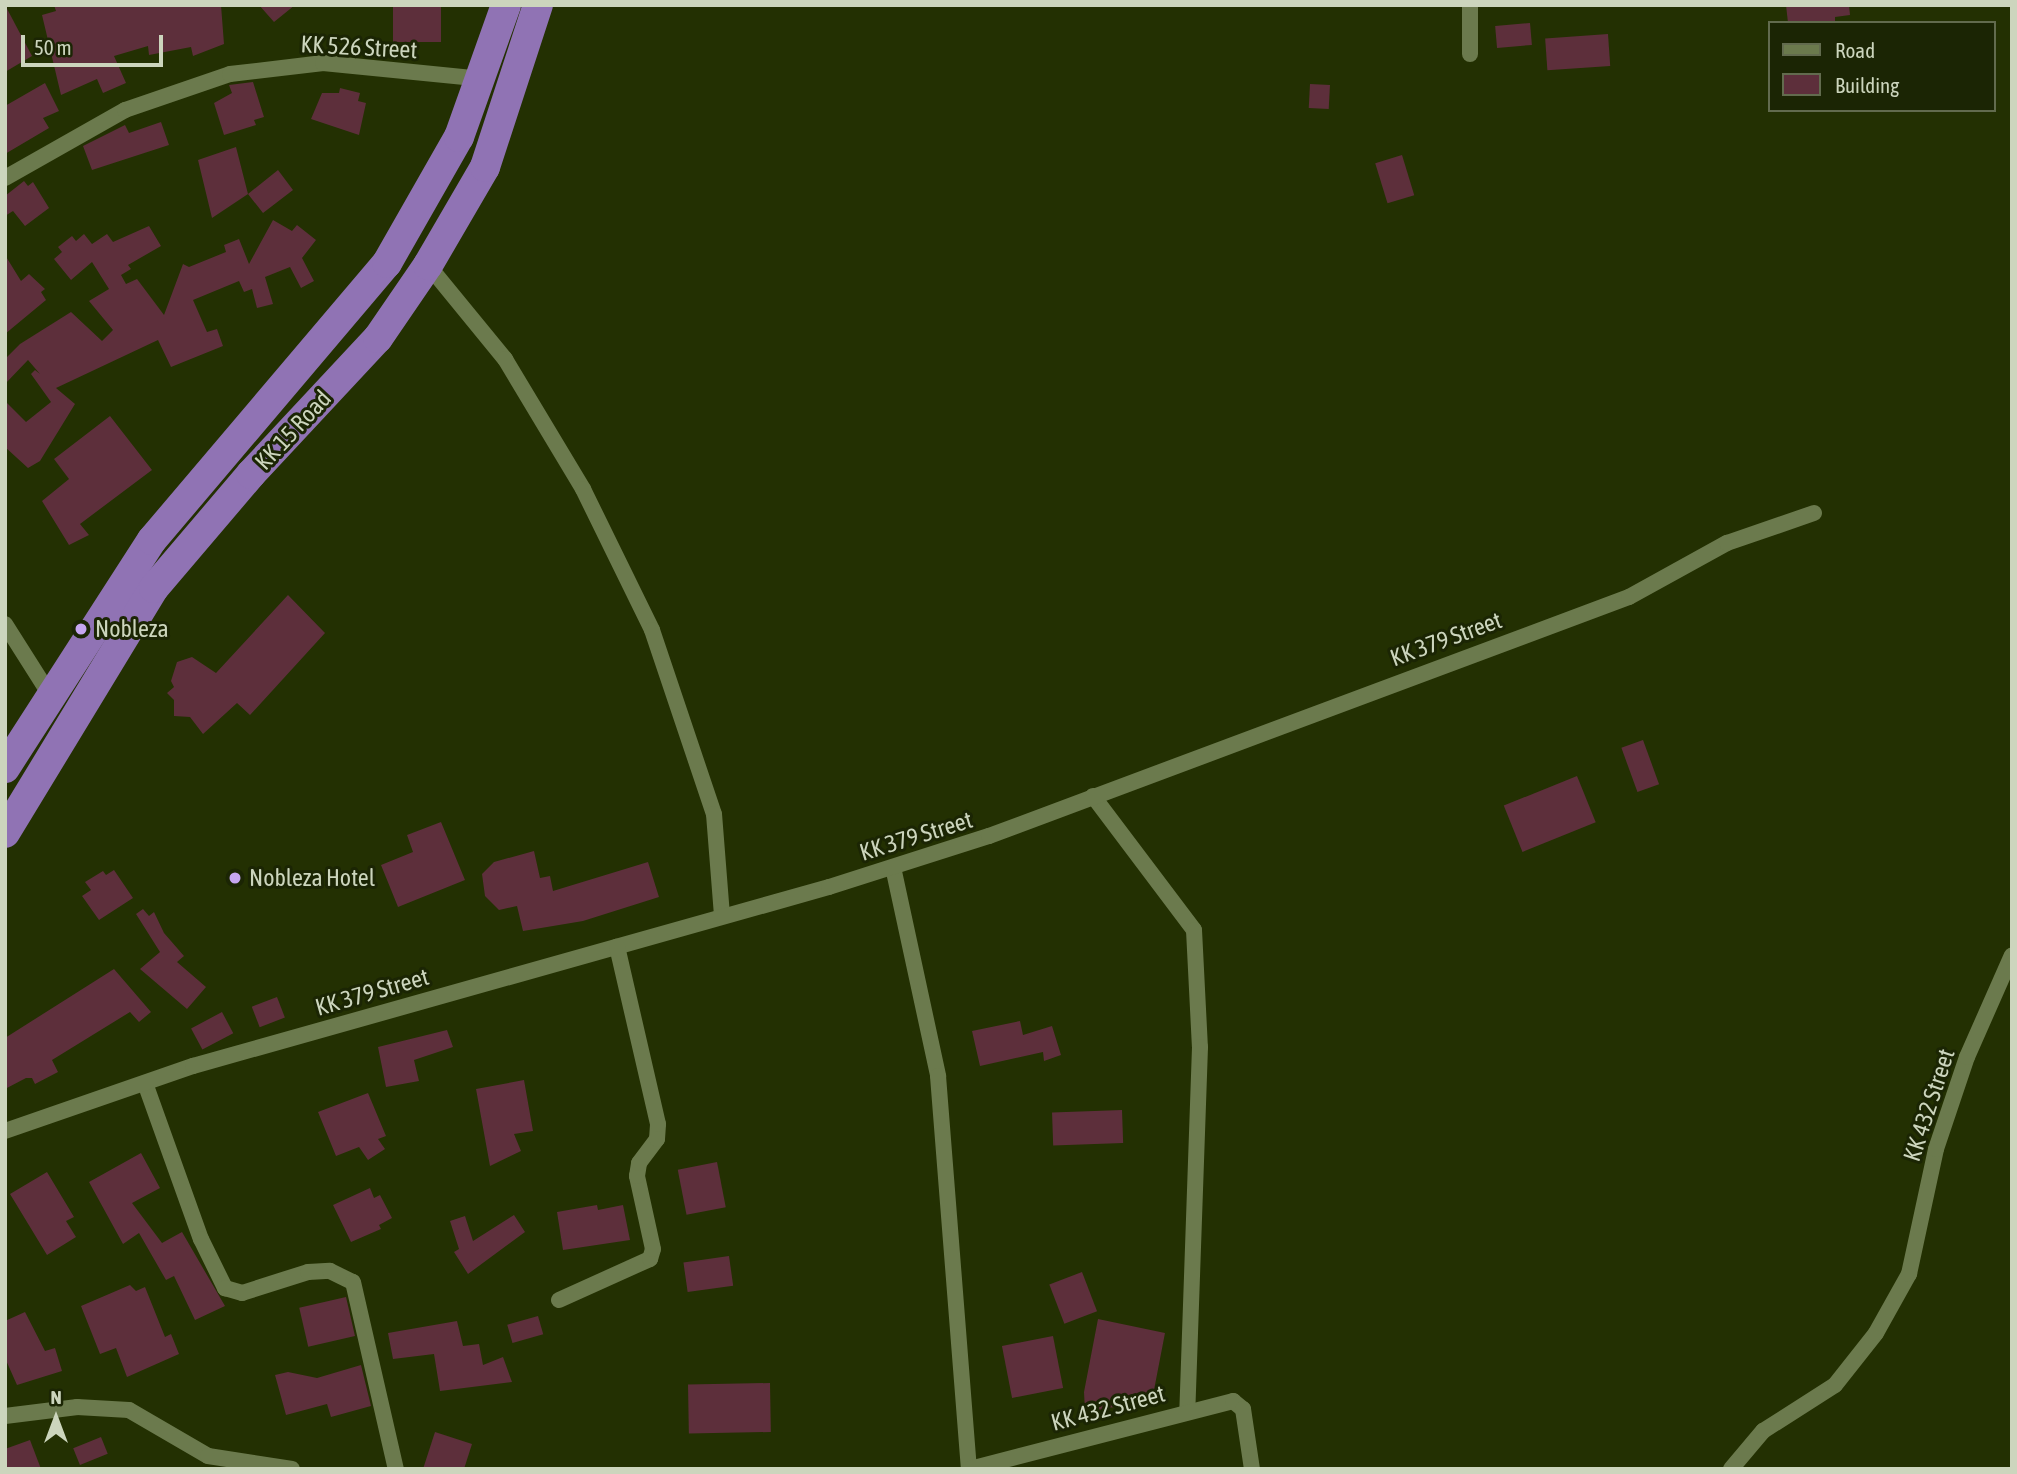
<!DOCTYPE html>
<style>
body{margin:0}
#map{position:relative;width:2017px;height:1474px;overflow:hidden;background:#233002;font-family:"Asap Condensed",sans-serif}
div>[style]{position:absolute}
.building>*{inset:0;background:#5d2f3b;transform-origin:0 0}
.street>*{height:16px;margin:-8px;padding:0 8px;transform-origin:8px;border-radius:8px;background:#6b7a4d}
.highway>*{height:30px;margin:-15px;padding:0 15px;transform-origin:15px;border-radius:15px;background:#9073b4}
.dots>*{width:19px;height:19px;translate:-50% -50%;box-sizing:border-box;border:4px solid #1b2504;border-radius:50%}
span{translate:-50% -50%;white-space:nowrap;text-align:center;line-height:1.15;-webkit-text-stroke:6px #1b2504;paint-order:stroke}
.street-label{font-size:24px;color:#ccd5bd}
.poi-label{font-size:24px;color:#ccd5bd}
.left{translate:0 -50%;text-align:left}
.frame{position:absolute;inset:0;border:7px solid #ccd5bd;pointer-events:none}
.legend{position:absolute;left:1768px;top:21px;width:228px;height:91px;box-sizing:border-box;background:#1b2504;border:2px solid #626b4e;margin:0;padding:9px 12px;list-style:none;font-size:21px;color:#ccd5bd}
.legend li{display:flex;align-items:center;gap:14px;height:35px}
.legend b{width:35px;border:2px solid #626b4e}
.north{position:absolute;left:21px;top:1383px;width:70px;height:70px;-webkit-text-stroke:5px #1b2504;paint-order:stroke;rotate:0deg;font-size:19px;font-weight:700;line-height:28px;text-align:center;color:#ccd5bd}
.north::after{content:'';display:block;margin:auto;width:24px;height:32px;background:#ccd5bd;clip-path:polygon(50% 0,100% 100%,50% 72%,0 100%)}
.scale{position:absolute;left:21px;top:35px;width:142px;height:32px;box-sizing:border-box;border:4px solid #ccd5bd;border-top:0;padding-left:9px;font-size:21px;line-height:24px;white-space:nowrap;color:#ccd5bd;-webkit-text-stroke:5px #1b2504;paint-order:stroke}
</style>
<div id="map">
<div class="building">
<i style="clip-path:polygon(5px 5px,32px 56px,5px 72px)"></i>
<i style="clip-path:polygon(54px 5px,221px 5px,224px 44px,193px 56px,191px 47px,149px 55px,148px 46px,114px 56px,126px 83px,103px 93px,97px 79px,61px 95px,42px 15px,56px 11px)"></i>
<i style="clip-path:polygon(259px 5px,295px 5px,274px 22px)"></i>
<i style="left:393px;top:5px;width:48px;height:37px"></i>
<i style="clip-path:polygon(1786px 5px,1849px 5px,1850px 15px,1835px 17px,1835px 23px,1788px 23px)"></i>
<i style="left:1530px;top:23px;width:22px;height:35px;rotate:85deg"></i>
<i style="left:1608px;top:34px;width:32px;height:63px;rotate:86deg"></i>
<i style="clip-path:polygon(253px 82px,264px 117px,254px 120px,256px 125px,224px 135px,214px 103px,232px 93px,229px 85px)"></i>
<i style="clip-path:polygon(45px 83px,59px 111px,43px 118px,49px 128px,5px 154px,5px 106px)"></i>
<i style="left:1310px;top:84px;width:20px;height:24px;rotate:3deg"></i>
<i style="clip-path:polygon(340px 88px,360px 93px,358px 101px,366px 103px,359px 135px,311px 119px,322px 93px,339px 93px)"></i>
<i style="clip-path:polygon(161px 122px,169px 145px,92px 170px,83px 146px,125px 125px,129px 133px)"></i>
<i style="clip-path:polygon(236px 147px,248px 194px,278px 170px,293px 190px,263px 213px,248px 194px,212px 218px,198px 160px)"></i>
<i style="left:1402px;top:155px;width:42px;height:28px;rotate:73deg"></i>
<i style="clip-path:polygon(24px 181px,28px 186px,33px 182px,49px 208px,25px 226px,13px 211px,5px 216px,5px 196px)"></i>
<i style="clip-path:polygon(273px 220px,292px 231px,297px 225px,316px 240px,302px 258px,314px 281px,301px 288px,290px 267px,265px 277px,273px 304px,257px 308px,252px 289px,244px 292px,239px 281px,193px 300px,207px 332px,217px 329px,223px 346px,171px 367px,158px 340px,56px 388px,75px 404px,40px 461px,28px 468px,5px 447px,5px 401px,26px 422px,51px 402px,31px 374px,35px 370px,40px 374px,28px 360px,5px 384px,5px 359px,20px 344px,71px 312px,102px 341px,113px 330px,89px 301px,109px 289px,92px 262px,71px 280px,54px 259px,62px 252px,58px 247px,72px 236px,76px 241px,84px 234px,92px 244px,107px 234px,113px 242px,149px 226px,161px 246px,128px 265px,131px 269px,121px 275px,126px 284px,137px 279px,164px 315px,183px 264px,189px 267px,226px 252px,224px 245px,239px 239px,249px 264px)"></i>
<i style="clip-path:polygon(5px 255px,21px 281px,29px 274px,45px 289px,41px 292px,46px 300px,5px 334px)"></i>
<i style="clip-path:polygon(110px 416px,152px 470px,80px 524px,89px 535px,69px 545px,42px 501px,69px 479px,54px 459px)"></i>
<i style="clip-path:polygon(288px 595px,325px 633px,250px 715px,237px 703px,203px 734px,190px 717px,174px 716px,174px 700px,167px 693px,174px 687px,171px 681px,177px 662px,192px 657px,216px 673px)"></i>
<i style="left:1643px;top:740px;width:47px;height:23px;rotate:70deg"></i>
<i style="left:1577px;top:776px;width:50px;height:79px;rotate:68deg"></i>
<i style="clip-path:polygon(441px 822px,465px 880px,398px 907px,381px 865px,413px 852px,407px 835px)"></i>
<i style="clip-path:polygon(534px 851px,540px 878px,550px 876px,553px 891px,648px 862px,659px 897px,583px 921px,523px 931px,517px 906px,499px 910px,485px 896px,482px 874px,494px 862px)"></i>
<i style="clip-path:polygon(114px 870px,133px 898px,99px 920px,82px 896px,91px 890px,85px 882px,103px 871px,106px 875px)"></i>
<i style="clip-path:polygon(143px 909px,149px 916px,154px 912px,164px 933px,184px 956px,177px 962px,206px 987px,187px 1009px,140px 969px,160px 952px,136px 914px)"></i>
<i style="clip-path:polygon(114px 969px,151px 1012px,139px 1022px,130px 1012px,52px 1060px,58px 1072px,35px 1084px,32px 1078px,26px 1078px,5px 1089px,5px 1038px)"></i>
<i style="left:277px;top:997px;width:22px;height:27px;rotate:69deg"></i>
<i style="left:222px;top:1012px;width:24px;height:35px;rotate:62deg"></i>
<i style="clip-path:polygon(1020px 1021px,1023px 1035px,1052px 1026px,1061px 1055px,1044px 1061px,1043px 1052px,980px 1066px,972px 1031px)"></i>
<i style="clip-path:polygon(447px 1030px,453px 1047px,414px 1060px,419px 1081px,386px 1087px,378px 1047px)"></i>
<i style="clip-path:polygon(524px 1080px,533px 1131px,514px 1134px,521px 1151px,490px 1166px,476px 1089px)"></i>
<i style="clip-path:polygon(368px 1093px,386px 1136px,378px 1139px,385px 1149px,368px 1160px,359px 1147px,336px 1156px,318px 1112px)"></i>
<i style="left:1122px;top:1110px;width:33px;height:70px;rotate:88deg"></i>
<i style="clip-path:polygon(141px 1153px,160px 1188px,132px 1203px,162px 1243px,182px 1232px,225px 1306px,195px 1320px,174px 1276px,166px 1280px,139px 1233px,123px 1244px,89px 1182px)"></i>
<i style="left:717px;top:1162px;width:46px;height:40px;rotate:79deg"></i>
<i style="clip-path:polygon(47px 1172px,74px 1217px,66px 1221px,76px 1237px,47px 1255px,10px 1194px)"></i>
<i style="clip-path:polygon(370px 1188px,374px 1198px,380px 1195px,392px 1218px,379px 1225px,381px 1229px,351px 1242px,333px 1205px)"></i>
<i style="clip-path:polygon(597px 1205px,598px 1210px,623px 1205px,630px 1240px,563px 1250px,557px 1212px)"></i>
<i style="clip-path:polygon(514px 1215px,525px 1232px,468px 1274px,454px 1252px,459px 1249px,450px 1221px,465px 1216px,473px 1241px)"></i>
<i style="left:729px;top:1256px;width:30px;height:46px;rotate:82deg"></i>
<i style="left:1082px;top:1272px;width:42px;height:35px;rotate:69deg"></i>
<i style="clip-path:polygon(130px 1285px,136px 1291px,145px 1287px,165px 1337px,171px 1334px,179px 1354px,127px 1377px,116px 1348px,100px 1354px,81px 1306px)"></i>
<i style="left:346px;top:1297px;width:40px;height:48px;rotate:77deg"></i>
<i style="clip-path:polygon(25px 1312px,45px 1351px,55px 1348px,62px 1371px,17px 1385px,5px 1358px,5px 1321px)"></i>
<i style="left:538px;top:1316px;width:19px;height:32px;rotate:74deg"></i>
<i style="clip-path:polygon(1098px 1319px,1165px 1333px,1154px 1390px,1156px 1400px,1085px 1412px,1084px 1392px)"></i>
<i style="clip-path:polygon(457px 1321px,463px 1346px,479px 1344px,483px 1365px,503px 1357px,512px 1382px,440px 1391px,434px 1354px,393px 1359px,388px 1333px)"></i>
<i style="left:1053px;top:1336px;width:53px;height:52px;rotate:79deg"></i>
<i style="clip-path:polygon(361px 1365px,371px 1406px,331px 1417px,327px 1404px,286px 1415px,275px 1375px,288px 1372px,317px 1378px)"></i>
<i style="left:770px;top:1383px;width:49px;height:82px;rotate:89deg"></i>
<i style="clip-path:polygon(435px 1432px,472px 1444px,464px 1469px,423px 1469px)"></i>
<i style="left:101px;top:1437px;width:18px;height:30px;rotate:68deg"></i>
<i style="clip-path:polygon(30px 1440px,41px 1469px,5px 1469px,5px 1449px)"></i>
</div>
<div class="street">
<i style="left:1470px;top:5px;width:49px;rotate:90deg"></i>
<i style="left:5px;top:178px;width:138px;rotate:-29.5deg"></i>
<i style="left:125px;top:110px;width:111px;rotate:-18.9deg"></i>
<i style="left:230px;top:74px;width:94px;rotate:-6.7deg"></i>
<i style="left:323px;top:63px;width:160px;rotate:5.7deg"></i>
<i style="left:428px;top:265px;width:122px;rotate:50.7deg"></i>
<i style="left:505px;top:359px;width:152px;rotate:59deg"></i>
<i style="left:583px;top:489px;width:157px;rotate:63.9deg"></i>
<i style="left:652px;top:630px;width:194px;rotate:71.4deg"></i>
<i style="left:714px;top:814px;width:102px;rotate:85.5deg"></i>
<i style="left:5px;top:624px;width:84px;rotate:57.6deg"></i>
<i style="left:1093px;top:796px;width:168px;rotate:53deg"></i>
<i style="left:1194px;top:930px;width:117px;rotate:87.1deg"></i>
<i style="left:1200px;top:1047px;width:364px;rotate:92deg"></i>
<i style="left:893px;top:867px;width:214px;rotate:77.8deg"></i>
<i style="left:938px;top:1076px;width:394px;rotate:85.5deg"></i>
<i style="left:145px;top:1083px;width:166px;rotate:70.3deg"></i>
<i style="left:201px;top:1239px;width:55px;rotate:63.9deg"></i>
<i style="left:225px;top:1288px;width:18px;rotate:16deg"></i>
<i style="left:242px;top:1293px;width:69px;rotate:-17.7deg"></i>
<i style="left:308px;top:1272px;width:22px;rotate:-3deg"></i>
<i style="left:330px;top:1271px;width:25px;rotate:26deg"></i>
<i style="left:353px;top:1282px;width:192px;rotate:77.1deg"></i>
<i style="left:5px;top:1131px;width:199px;rotate:-19.1deg"></i>
<i style="left:193px;top:1066px;width:661px;rotate:-15.72deg"></i>
<i style="left:829px;top:887px;width:168px;rotate:-17.7deg"></i>
<i style="left:989px;top:836px;width:683px;rotate:-20.48deg"></i>
<i style="left:1629px;top:597px;width:112px;rotate:-28.9deg"></i>
<i style="left:1727px;top:543px;width:92px;rotate:-19deg"></i>
<i style="left:559px;top:1300px;width:100px;rotate:-24.3deg"></i>
<i style="left:650px;top:1259px;width:10px;rotate:-73deg"></i>
<i style="left:653px;top:1249px;width:75px;rotate:-102.4deg"></i>
<i style="left:637px;top:1176px;width:13px;rotate:-81deg"></i>
<i style="left:639px;top:1163px;width:30px;rotate:-53deg"></i>
<i style="left:657px;top:1139px;width:15px;rotate:-86deg"></i>
<i style="left:658px;top:1124px;width:182px;rotate:-103deg"></i>
<i style="left:5px;top:1416px;width:73px;rotate:-7.1deg"></i>
<i style="left:77px;top:1407px;width:52px;rotate:3.3deg"></i>
<i style="left:129px;top:1410px;width:91px;rotate:30.2deg"></i>
<i style="left:208px;top:1456px;width:85px;rotate:8.8deg"></i>
<i style="left:970px;top:1469px;width:272px;rotate:-14.5deg"></i>
<i style="left:1233px;top:1401px;width:13px;rotate:39deg"></i>
<i style="left:1243px;top:1409px;width:61px;rotate:81.5deg"></i>
<i style="left:1731px;top:1469px;width:50px;rotate:-49.9deg"></i>
<i style="left:1763px;top:1431px;width:85px;rotate:-32.6deg"></i>
<i style="left:1835px;top:1385px;width:66px;rotate:-51.7deg"></i>
<i style="left:1876px;top:1333px;width:68px;rotate:-60.8deg"></i>
<i style="left:1909px;top:1274px;width:128px;rotate:-77.8deg"></i>
<i style="left:1936px;top:1149px;width:97px;rotate:-71.4deg"></i>
<i style="left:1967px;top:1057px;width:111px;rotate:-66.2deg"></i>
</div>
<div class="highway">
<i style="left:5px;top:768px;width:271px;rotate:-57.2deg"></i>
<i style="left:152px;top:540px;width:363px;rotate:-49.7deg"></i>
<i style="left:387px;top:263px;width:145px;rotate:-60.3deg"></i>
<i style="left:459px;top:137px;width:140px;rotate:-70.4deg"></i>
<i style="left:5px;top:833px;width:287px;rotate:-58.7deg"></i>
<i style="left:154px;top:588px;width:150px;rotate:-49.6deg"></i>
<i style="left:251px;top:474px;width:186px;rotate:-47deg"></i>
<i style="left:378px;top:338px;width:88px;rotate:-55.6deg"></i>
<i style="left:428px;top:265px;width:113px;rotate:-59.8deg"></i>
<i style="left:485px;top:167px;width:170px;rotate:-71.9deg"></i>
</div>
<div class="dots">
<i style="left:81px;top:629px;background:#c6a6f0"></i>
<i style="left:235px;top:878px;background:#c6a6f0"></i>
</div>
<div class="street-label">
<span style="left:359px;top:47px;rotate:3deg">KK 526 Street</span>
<span style="left:293px;top:430px;rotate:-47deg">KK 15 Road</span>
<span style="left:1446px;top:639px;rotate:-20deg">KK 379 Street</span>
<span style="left:916px;top:836px;rotate:-17deg">KK 379 Street</span>
<span style="left:372px;top:992px;rotate:-16deg">KK 379 Street</span>
<span style="left:1929px;top:1105px;rotate:-72deg">KK 432 Street</span>
<span style="left:1108px;top:1408px;rotate:-15deg">KK 432 Street</span>
</div>
<div class="poi-label">
<span class="left" style="left:95px;top:629px">Nobleza</span>
<span class="left" style="left:249px;top:878px">Nobleza Hotel</span>
</div>
<div class="frame"></div>
<ul class="legend">
<li><b style="height:9px;background:#6b7a4d"></b>Road</li>
<li><b style="height:19px;background:#5d2f3b"></b>Building</li>
</ul>
<div class="north">N</div>
<div class="scale">50 m</div>
</div>
